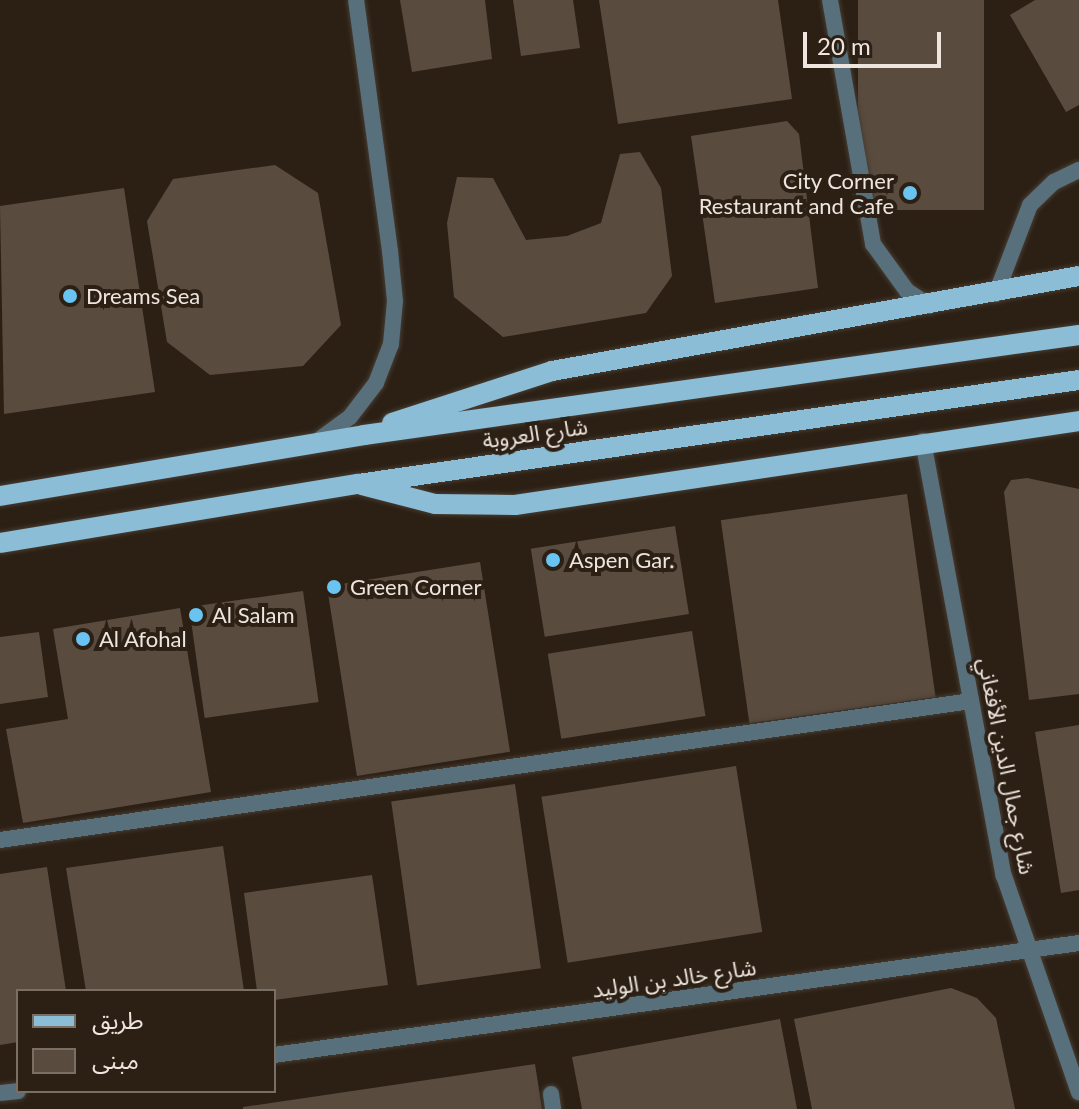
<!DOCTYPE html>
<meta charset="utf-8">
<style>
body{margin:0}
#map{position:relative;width:1079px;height:1109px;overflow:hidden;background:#2c2015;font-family:Lato,"Noto Sans Arabic",sans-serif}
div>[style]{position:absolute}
.building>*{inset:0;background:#5a4b3f;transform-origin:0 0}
.roads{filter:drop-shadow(0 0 2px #473c31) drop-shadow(0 0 2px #473c31)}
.service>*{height:16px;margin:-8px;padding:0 8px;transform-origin:8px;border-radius:8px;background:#586f7c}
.minor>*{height:16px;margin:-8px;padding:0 8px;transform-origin:8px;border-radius:8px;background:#586f7c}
.primary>*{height:20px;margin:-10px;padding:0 10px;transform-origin:10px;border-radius:10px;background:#8bbdd7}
.dots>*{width:22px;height:22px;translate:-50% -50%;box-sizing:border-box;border:4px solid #2c2015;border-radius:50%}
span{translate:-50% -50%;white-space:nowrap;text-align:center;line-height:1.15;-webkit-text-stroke:8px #2c2015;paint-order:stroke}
.poi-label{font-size:22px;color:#ede5de}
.right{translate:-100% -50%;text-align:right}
.left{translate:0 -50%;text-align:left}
.street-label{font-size:22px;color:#ede5de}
.legend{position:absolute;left:16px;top:989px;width:260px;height:104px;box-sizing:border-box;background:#2c2015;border:2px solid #796f65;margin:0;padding:10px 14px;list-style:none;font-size:24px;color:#ede5de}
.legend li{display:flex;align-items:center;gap:16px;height:40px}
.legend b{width:40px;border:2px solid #796f65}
.scale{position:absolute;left:803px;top:32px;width:138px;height:36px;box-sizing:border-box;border:4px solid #ede5de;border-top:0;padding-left:10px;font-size:24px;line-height:28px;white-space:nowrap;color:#ede5de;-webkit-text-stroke:6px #2c2015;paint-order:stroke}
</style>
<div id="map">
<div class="building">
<i style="clip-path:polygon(400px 0,485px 0,492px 59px,412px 72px)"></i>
<i style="clip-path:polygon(513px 0,573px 0,580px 48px,521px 56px)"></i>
<i style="clip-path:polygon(599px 0,778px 0,792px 99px,618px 124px)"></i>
<i style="left:858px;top:0;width:126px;height:210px"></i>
<i style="clip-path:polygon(1035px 0,1079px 0,1079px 105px,1066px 112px,1010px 15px)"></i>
<i style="clip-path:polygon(787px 121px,799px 134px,818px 288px,715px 303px,691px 136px)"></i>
<i style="clip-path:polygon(640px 152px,661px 188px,672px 276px,646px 313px,503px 337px,454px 297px,447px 223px,457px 177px,493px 178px,526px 240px,567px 236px,601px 223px,620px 154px)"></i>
<i style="clip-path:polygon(275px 165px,318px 193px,341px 325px,303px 366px,210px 375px,167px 342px,147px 221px,173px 179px)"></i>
<i style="clip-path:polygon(124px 188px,155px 392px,4px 414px,0 206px)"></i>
<i style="clip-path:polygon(1027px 478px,1079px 489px,1079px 694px,1029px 700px,1004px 492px,1011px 480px)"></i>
<i style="left:907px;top:494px;width:205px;height:188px;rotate:82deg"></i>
<i style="left:675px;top:526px;width:89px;height:146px;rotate:81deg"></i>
<i style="left:480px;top:562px;width:192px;height:155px;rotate:81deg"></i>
<i style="left:303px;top:591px;width:112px;height:115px;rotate:82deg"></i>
<i style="clip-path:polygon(180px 608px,211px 792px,23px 823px,6px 729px,68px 719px,53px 629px)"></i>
<i style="left:692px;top:631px;width:86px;height:146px;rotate:81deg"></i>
<i style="clip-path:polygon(39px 632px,48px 697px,0 704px,0 637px)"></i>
<i style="clip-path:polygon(1079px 725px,1079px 890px,1061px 893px,1035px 732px)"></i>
<i style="left:736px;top:766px;width:168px;height:197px;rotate:81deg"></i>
<i style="left:515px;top:784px;width:186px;height:125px;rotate:82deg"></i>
<i style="clip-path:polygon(223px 846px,244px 991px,86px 991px,66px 868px)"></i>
<i style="clip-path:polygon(47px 867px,66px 991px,18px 991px,18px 1042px,0 1045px,0 874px)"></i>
<i style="clip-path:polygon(372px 875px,388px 985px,274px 1000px,274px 991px,257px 991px,244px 893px)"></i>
<i style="clip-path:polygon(951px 988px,977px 998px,996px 1018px,1015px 1109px,812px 1109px,794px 1019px)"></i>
<i style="clip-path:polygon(780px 1019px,797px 1109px,582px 1109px,572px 1057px)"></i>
<i style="clip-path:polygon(535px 1064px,542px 1109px,243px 1109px,243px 1107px)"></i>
</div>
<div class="roads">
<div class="service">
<i style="left:996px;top:294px;width:95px;rotate:-69.1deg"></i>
<i style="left:1030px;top:205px;width:33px;rotate:-44deg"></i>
<i style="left:1054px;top:182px;width:28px;rotate:-26deg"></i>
<i style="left:551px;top:1094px;width:15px;rotate:82deg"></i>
</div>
<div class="minor">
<i style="left:830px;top:0;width:248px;rotate:80deg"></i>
<i style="left:873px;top:244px;width:58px;rotate:54.1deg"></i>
<i style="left:907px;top:291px;width:27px;rotate:33deg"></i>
<i style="left:923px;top:441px;width:442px;rotate:79.5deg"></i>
<i style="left:1004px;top:876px;width:229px;rotate:70.9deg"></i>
<i style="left:316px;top:442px;width:42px;rotate:-36.3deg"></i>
<i style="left:350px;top:417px;width:43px;rotate:-52.6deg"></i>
<i style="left:376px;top:383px;width:42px;rotate:-69deg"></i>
<i style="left:391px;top:344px;width:43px;rotate:-84.7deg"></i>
<i style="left:395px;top:301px;width:50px;rotate:-95.7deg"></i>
<i style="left:390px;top:251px;width:253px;rotate:-97.7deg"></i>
<i style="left:0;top:840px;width:981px;rotate:-8.15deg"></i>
<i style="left:274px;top:1055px;width:813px;rotate:-7.92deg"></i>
<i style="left:0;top:1093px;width:18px;rotate:-6deg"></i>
</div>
<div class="primary">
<i style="left:392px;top:423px;width:168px;rotate:-18deg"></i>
<i style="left:552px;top:371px;width:535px;rotate:-10.22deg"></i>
<i style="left:362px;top:485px;width:75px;rotate:14.6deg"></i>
<i style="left:435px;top:504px;width:80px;rotate:0.7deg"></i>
<i style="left:515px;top:505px;width:570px;rotate:-8.47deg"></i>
<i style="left:0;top:496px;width:369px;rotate:-9.5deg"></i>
<i style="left:364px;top:435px;width:722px;rotate:-7.96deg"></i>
<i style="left:0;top:543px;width:363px;rotate:-9.4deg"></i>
<i style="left:358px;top:484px;width:728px;rotate:-8.21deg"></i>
</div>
</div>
<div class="dots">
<i style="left:910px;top:193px;background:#69c4f1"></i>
<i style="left:70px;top:296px;background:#69c4f1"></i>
<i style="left:553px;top:560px;background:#69c4f1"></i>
<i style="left:334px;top:587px;background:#69c4f1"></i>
<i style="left:196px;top:615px;background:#69c4f1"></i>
<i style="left:83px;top:639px;background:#69c4f1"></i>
</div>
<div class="poi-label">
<span class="right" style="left:894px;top:193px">City Corner<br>Restaurant and Cafe</span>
<span class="left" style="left:86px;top:296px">Dreams Sea</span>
<span class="left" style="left:569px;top:560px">Aspen Gar.</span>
<span class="left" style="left:350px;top:587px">Green Corner</span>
<span class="left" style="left:212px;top:615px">Al Salam</span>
<span class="left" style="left:99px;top:639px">Al Afohal</span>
</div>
<div class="street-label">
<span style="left:535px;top:433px;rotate:-8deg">شارع العروبة</span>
<span style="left:1007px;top:766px;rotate:79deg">شارع جمال الدين الأفغاني</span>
<span style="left:674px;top:978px;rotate:-8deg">شارع خالد بن الوليد</span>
</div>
<ul class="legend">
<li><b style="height:10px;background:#8bbdd7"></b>طريق</li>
<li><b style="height:22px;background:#5a4b3f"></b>مبنى</li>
</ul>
<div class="scale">20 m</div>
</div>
